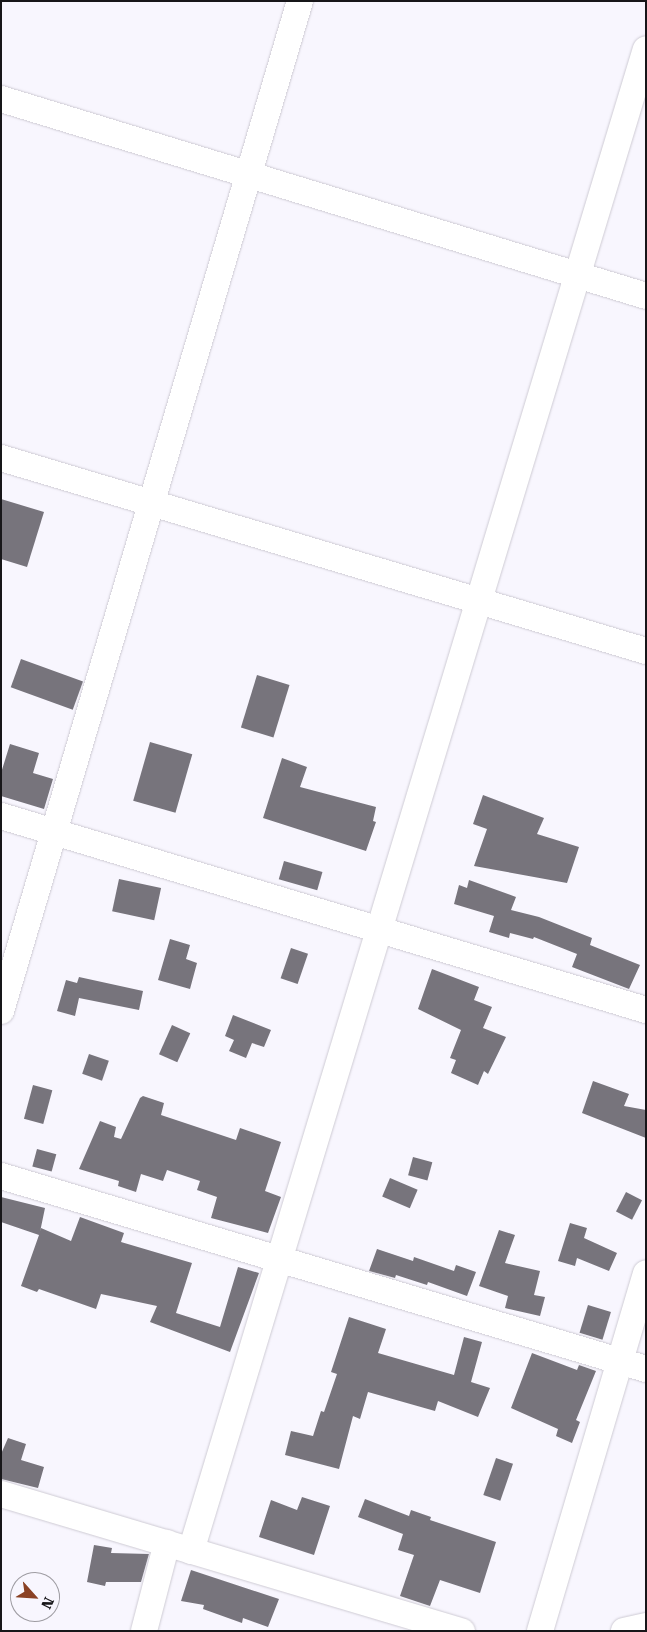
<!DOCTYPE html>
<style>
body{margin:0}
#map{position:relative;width:647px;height:1632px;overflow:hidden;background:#f8f6fe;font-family:"Roboto Serif",serif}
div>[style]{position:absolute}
.building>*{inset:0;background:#77747c;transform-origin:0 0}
.roads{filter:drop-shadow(0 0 1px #cecbd4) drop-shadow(0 0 1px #cecbd4)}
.street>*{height:26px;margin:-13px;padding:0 13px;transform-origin:13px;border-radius:13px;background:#fff}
span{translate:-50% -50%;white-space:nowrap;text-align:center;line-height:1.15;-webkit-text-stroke:4.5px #f8f6fe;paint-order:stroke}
.frame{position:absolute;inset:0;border:2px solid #171619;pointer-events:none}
.north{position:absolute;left:10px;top:1572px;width:50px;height:50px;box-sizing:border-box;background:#f8f6fe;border:1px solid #9e9ca2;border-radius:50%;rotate:116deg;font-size:14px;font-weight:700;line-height:20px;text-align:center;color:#171619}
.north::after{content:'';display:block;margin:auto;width:18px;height:22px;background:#8a4124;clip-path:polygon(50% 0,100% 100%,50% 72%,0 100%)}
</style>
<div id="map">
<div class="building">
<i style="clip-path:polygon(1px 499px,44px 512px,27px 567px,1px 559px)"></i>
<i style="left:21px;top:659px;width:66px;height:30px;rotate:20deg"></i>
<i style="left:257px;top:675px;width:34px;height:55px;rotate:17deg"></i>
<i style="left:150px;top:742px;width:44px;height:61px;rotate:16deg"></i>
<i style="clip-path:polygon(10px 744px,39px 753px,33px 773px,53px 779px,44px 809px,1px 796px,1px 773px)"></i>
<i style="clip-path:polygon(282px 758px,307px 767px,300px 787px,376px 807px,373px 821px,376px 822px,366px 851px,263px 818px)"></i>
<i style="clip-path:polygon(483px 795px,544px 818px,537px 834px,579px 847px,567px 883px,474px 866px,487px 829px,473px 824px)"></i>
<i style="left:284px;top:861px;width:40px;height:19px;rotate:16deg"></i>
<i style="left:119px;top:879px;width:43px;height:33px;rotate:12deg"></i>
<i style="clip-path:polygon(469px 880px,516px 897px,511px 910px,539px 917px,592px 938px,590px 945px,640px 965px,629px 989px,572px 967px,577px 954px,534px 937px,533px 939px,510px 933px,509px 938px,489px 932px,494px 916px,454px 904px,459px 885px,467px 888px)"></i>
<i style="clip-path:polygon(170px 939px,190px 945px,186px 959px,197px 963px,190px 989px,158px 980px)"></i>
<i style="left:291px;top:948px;width:18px;height:32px;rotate:19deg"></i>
<i style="clip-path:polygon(432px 969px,479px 987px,474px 1000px,492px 1007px,483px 1028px,506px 1037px,488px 1074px,484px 1071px,478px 1085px,451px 1073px,456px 1060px,450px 1058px,461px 1030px,418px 1009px)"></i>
<i style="clip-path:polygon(79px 977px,143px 991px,139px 1010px,79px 998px,75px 1016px,57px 1011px,66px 980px,77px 983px)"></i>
<i style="clip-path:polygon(233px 1015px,271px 1030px,264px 1047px,252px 1043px,246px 1058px,229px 1051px,234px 1040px,225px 1036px)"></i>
<i style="left:172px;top:1025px;width:20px;height:32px;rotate:24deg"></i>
<i style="left:89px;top:1054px;width:21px;height:21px;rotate:19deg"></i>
<i style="clip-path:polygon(593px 1081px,629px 1094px,624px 1106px,646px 1110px,646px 1138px,582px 1113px)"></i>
<i style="left:33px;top:1085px;width:20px;height:35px;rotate:15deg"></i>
<i style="clip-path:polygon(143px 1096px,164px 1103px,161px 1115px,236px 1140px,240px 1128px,281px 1142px,265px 1191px,281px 1197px,268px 1233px,211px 1218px,217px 1197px,197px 1190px,200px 1181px,167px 1170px,163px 1181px,141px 1174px,136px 1192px,118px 1186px,119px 1181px,79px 1169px,100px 1121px,116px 1127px,114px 1137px,121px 1139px,140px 1098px)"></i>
<i style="left:37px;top:1149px;width:20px;height:18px;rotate:15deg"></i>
<i style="left:413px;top:1157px;width:20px;height:19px;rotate:15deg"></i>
<i style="left:390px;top:1178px;width:30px;height:20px;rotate:23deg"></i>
<i style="left:626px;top:1192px;width:18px;height:22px;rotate:27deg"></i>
<i style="clip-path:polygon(1px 1197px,45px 1208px,40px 1232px,41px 1228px,71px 1241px,80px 1217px,124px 1233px,121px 1242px,192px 1263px,176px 1313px,220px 1327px,238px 1267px,259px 1273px,230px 1352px,150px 1322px,157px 1306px,101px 1294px,96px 1309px,39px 1289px,37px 1292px,21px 1286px,39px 1235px,1px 1222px)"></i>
<i style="clip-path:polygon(570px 1223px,587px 1228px,584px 1238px,617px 1253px,609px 1271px,577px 1258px,575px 1266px,558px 1261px)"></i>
<i style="clip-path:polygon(499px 1230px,515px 1235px,505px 1263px,540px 1271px,534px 1295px,545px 1297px,540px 1316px,505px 1308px,508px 1296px,479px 1286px)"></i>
<i style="clip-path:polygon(377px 1249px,413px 1261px,414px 1257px,454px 1271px,456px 1265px,476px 1272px,467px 1296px,428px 1282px,427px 1285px,396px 1275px,395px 1278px,369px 1271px)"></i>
<i style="left:588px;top:1305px;width:24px;height:29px;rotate:17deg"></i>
<i style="clip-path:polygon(349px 1317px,386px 1329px,378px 1353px,454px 1375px,464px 1337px,482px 1342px,471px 1382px,490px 1388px,478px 1417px,438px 1401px,435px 1411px,368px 1392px,360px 1419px,353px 1416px,339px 1469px,285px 1455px,291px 1431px,313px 1436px,321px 1411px,324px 1412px,337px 1374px,331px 1372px)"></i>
<i style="clip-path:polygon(532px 1353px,577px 1370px,579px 1365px,596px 1371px,576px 1420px,580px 1422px,572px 1443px,556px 1436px,558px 1429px,511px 1408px)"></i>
<i style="clip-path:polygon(8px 1438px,26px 1444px,21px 1460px,44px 1467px,38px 1488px,1px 1479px,1px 1454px)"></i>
<i style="left:496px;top:1458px;width:18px;height:39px;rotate:19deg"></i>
<i style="clip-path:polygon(302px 1497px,330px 1506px,314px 1555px,259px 1537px,271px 1500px,297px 1510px)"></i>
<i style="clip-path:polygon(365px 1499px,409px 1516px,411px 1510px,431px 1517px,430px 1520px,496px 1542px,480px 1593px,440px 1580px,430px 1606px,400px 1596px,414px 1555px,398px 1550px,403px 1534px,358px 1517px)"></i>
<i style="clip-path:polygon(94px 1545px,112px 1548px,111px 1553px,149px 1554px,141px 1582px,106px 1582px,105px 1586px,87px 1582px)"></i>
<i style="clip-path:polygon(191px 1570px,279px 1599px,268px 1627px,243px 1618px,242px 1623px,203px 1609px,204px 1605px,181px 1601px)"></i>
</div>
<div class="roads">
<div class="street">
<i style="left:1px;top:99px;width:674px;rotate:16.98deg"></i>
<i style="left:1px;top:458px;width:673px;rotate:16.66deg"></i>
<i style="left:1px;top:816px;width:674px;rotate:16.74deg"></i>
<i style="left:1px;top:1011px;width:1053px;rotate:-73.51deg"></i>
<i style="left:1px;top:1176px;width:673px;rotate:16.66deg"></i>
<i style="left:1px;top:1494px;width:481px;rotate:16.6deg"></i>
<i style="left:191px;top:1551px;width:1569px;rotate:-73.15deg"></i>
<i style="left:144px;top:1631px;width:91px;rotate:-75.4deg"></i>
<i style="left:540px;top:1631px;width:373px;rotate:-73.5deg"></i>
<i style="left:624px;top:1631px;width:23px;rotate:-13deg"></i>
</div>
</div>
<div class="frame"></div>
<div class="north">N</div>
</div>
